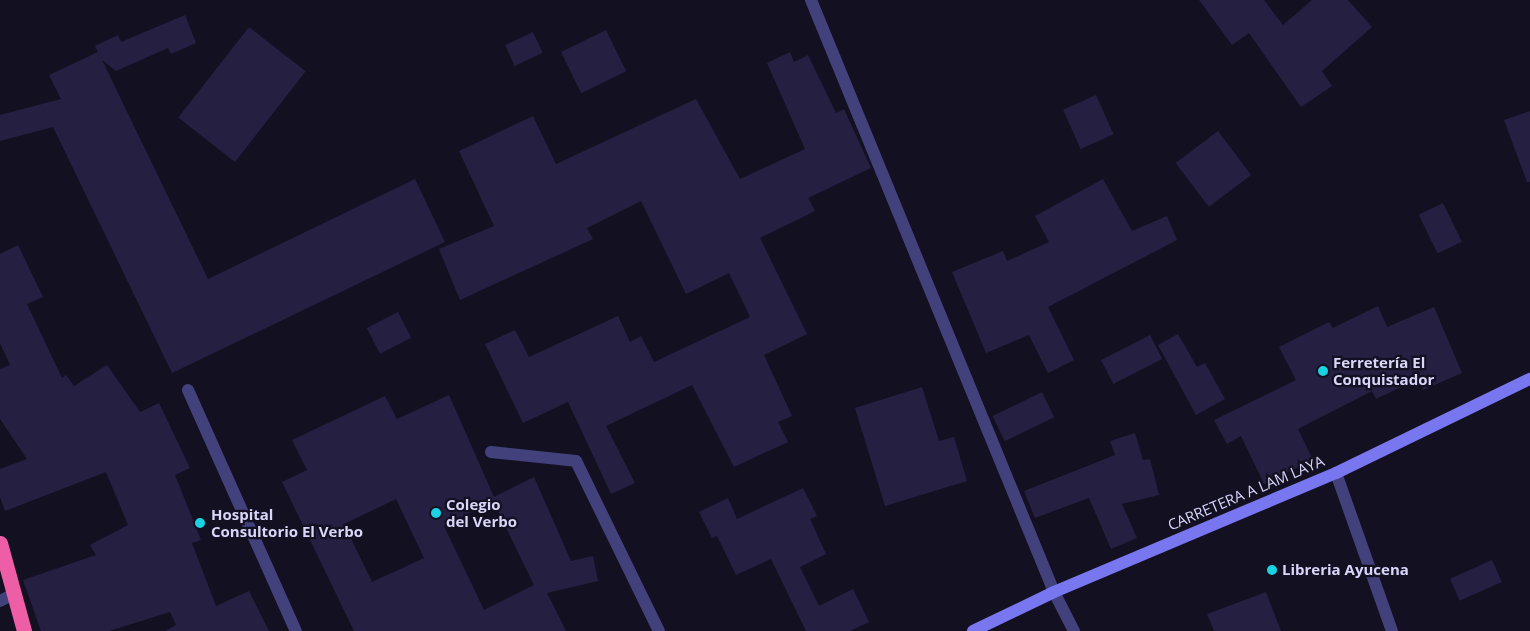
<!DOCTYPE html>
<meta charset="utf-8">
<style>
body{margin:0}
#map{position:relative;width:1530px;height:631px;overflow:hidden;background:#131022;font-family:"Open Sans",sans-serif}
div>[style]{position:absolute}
.building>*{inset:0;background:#251f41;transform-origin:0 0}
.lane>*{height:12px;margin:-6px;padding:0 6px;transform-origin:6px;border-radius:6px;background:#42417c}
.street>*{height:12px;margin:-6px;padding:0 6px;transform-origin:6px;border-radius:6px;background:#42417c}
.secondary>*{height:12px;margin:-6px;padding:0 6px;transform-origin:6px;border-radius:6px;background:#7877f0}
.highway>*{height:15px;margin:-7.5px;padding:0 7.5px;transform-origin:7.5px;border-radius:7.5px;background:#ed5ea6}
.dots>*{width:14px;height:14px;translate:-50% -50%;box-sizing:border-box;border:2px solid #131022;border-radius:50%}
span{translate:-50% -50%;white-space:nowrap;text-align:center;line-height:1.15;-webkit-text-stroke:4.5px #131022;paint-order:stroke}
.poi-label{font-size:15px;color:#d9d6fa;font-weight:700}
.left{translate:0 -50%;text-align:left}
.street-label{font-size:15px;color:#d9d6fa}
</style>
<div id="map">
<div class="building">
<i style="clip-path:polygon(1199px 0,1264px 0,1283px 25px,1312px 0,1348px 0,1372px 27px,1322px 71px,1332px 86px,1301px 107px,1249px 33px,1232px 45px)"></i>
<i style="clip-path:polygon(185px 15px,196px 43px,171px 54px,168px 48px,116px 71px,102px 60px,208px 279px,415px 179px,445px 242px,172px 373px,53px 127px,0 141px,0 115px,61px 99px,49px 75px,98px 52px,95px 46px,118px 35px,121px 42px)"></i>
<i style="left:249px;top:27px;width:72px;height:115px;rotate:38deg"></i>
<i style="left:606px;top:30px;width:46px;height:50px;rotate:64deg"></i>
<i style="left:533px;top:32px;width:23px;height:31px;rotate:65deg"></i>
<i style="clip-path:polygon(790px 52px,794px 62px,808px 55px,836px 113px,844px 109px,871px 168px,808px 198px,815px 211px,760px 238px,807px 334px,764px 355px,792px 416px,778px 422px,788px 442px,734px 467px,692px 385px,606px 426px,635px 483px,611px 494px,568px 402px,523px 423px,485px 344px,515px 330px,529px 357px,618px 316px,630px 342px,641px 336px,654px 362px,750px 317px,729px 273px,686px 294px,641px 201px,587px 228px,593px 239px,460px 300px,439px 249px,494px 226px,459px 151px,533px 116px,556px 164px,696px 99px,740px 179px,805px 149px,767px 63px)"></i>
<i style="left:1096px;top:95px;width:43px;height:36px;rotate:66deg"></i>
<i style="clip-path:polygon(1530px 111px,1530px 182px,1527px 182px,1504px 120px)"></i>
<i style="left:1218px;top:131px;width:55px;height:53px;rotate:53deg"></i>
<i style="clip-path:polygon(1103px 179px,1132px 231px,1167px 216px,1177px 240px,1048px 307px,1074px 360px,1048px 373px,1029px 335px,986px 353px,952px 272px,1003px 251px,1007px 261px,1049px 242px,1035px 216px)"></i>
<i style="left:1443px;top:203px;width:43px;height:27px;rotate:64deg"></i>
<i style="clip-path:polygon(18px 245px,43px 297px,27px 304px,62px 378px,66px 375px,74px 386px,107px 365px,140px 412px,159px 403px,190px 468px,175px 475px,201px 540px,192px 543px,216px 606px,249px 591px,269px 631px,165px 631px,176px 625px,170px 612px,109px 631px,41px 631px,23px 580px,96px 555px,90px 545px,128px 525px,106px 472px,5px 511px,0 497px,0 469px,27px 459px,0 419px,0 369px,10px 365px,0 343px,0 254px)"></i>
<i style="clip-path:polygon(1378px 306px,1387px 327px,1434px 307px,1462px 373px,1423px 390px,1418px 379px,1376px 399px,1372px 391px,1298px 429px,1313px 460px,1264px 484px,1241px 436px,1227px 444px,1214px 420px,1296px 380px,1279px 347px,1329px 322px,1333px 328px)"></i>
<i style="left:398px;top:312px;width:29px;height:35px;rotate:63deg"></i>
<i style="clip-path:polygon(1178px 334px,1197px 367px,1205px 363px,1225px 399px,1196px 415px,1158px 345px)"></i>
<i style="left:1150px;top:335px;width:27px;height:55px;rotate:63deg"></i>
<i style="clip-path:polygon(922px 387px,939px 441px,954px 437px,967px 481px,885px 506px,855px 408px)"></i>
<i style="left:1042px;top:392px;width:28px;height:55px;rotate:64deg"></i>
<i style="clip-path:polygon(evenodd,449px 395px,494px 497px,534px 477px,571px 561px,593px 556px,598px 581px,547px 593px,566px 631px,354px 631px,282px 482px,307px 470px,292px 440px,385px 396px,397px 419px,449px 395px,396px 499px,424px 558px,372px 582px,344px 524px,396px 499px,449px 395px,493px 501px,534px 585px,484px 610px,444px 526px,493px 501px)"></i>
<i style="clip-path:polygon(1135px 433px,1143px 460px,1150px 459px,1159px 495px,1122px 504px,1137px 538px,1111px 549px,1089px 498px,1035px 518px,1024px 491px,1115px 455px,1110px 441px)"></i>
<i style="clip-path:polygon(803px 488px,817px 516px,810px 519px,826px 554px,800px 567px,819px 606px,853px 589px,869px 622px,850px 631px,806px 631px,771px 559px,736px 575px,717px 536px,712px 538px,699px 512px,728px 498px,737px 519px)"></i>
<i style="left:1492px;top:560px;width:24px;height:46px;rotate:66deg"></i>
<i style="clip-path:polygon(1266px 592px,1281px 631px,1214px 631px,1207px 614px)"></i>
</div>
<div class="lane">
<i style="left:491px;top:452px;width:85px;rotate:6deg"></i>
<i style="left:576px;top:461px;width:189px;rotate:64deg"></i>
</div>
<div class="street">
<i style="left:811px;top:0;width:640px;rotate:67.68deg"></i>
<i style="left:1054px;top:592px;width:44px;rotate:62.9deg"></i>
<i style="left:188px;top:390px;width:264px;rotate:65.9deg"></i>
<i style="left:1336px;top:473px;width:168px;rotate:70.5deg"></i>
<i style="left:0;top:601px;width:16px;rotate:-27deg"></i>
</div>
<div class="secondary">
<i style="left:973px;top:631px;width:90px;rotate:-25.7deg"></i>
<i style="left:1054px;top:592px;width:306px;rotate:-22.9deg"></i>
<i style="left:1336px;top:473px;width:216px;rotate:-25.9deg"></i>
</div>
<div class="highway">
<i style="left:0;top:543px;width:91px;rotate:74.7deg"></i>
</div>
<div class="dots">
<i style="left:1323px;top:371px;background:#19d3e3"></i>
<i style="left:436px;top:513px;background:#19d3e3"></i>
<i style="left:200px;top:523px;background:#19d3e3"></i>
<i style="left:1272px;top:570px;background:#19d3e3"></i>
</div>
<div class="poi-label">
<span class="left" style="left:1333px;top:371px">Ferretería El<br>Conquistador</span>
<span class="left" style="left:446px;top:513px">Colegio<br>del Verbo</span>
<span class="left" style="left:211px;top:523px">Hospital<br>Consultorio El Verbo</span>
<span class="left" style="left:1282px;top:570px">Libreria Ayucena</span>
</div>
<div class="street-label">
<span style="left:1246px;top:493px;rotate:-23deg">CARRETERA A LAM LAYA</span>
</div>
</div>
